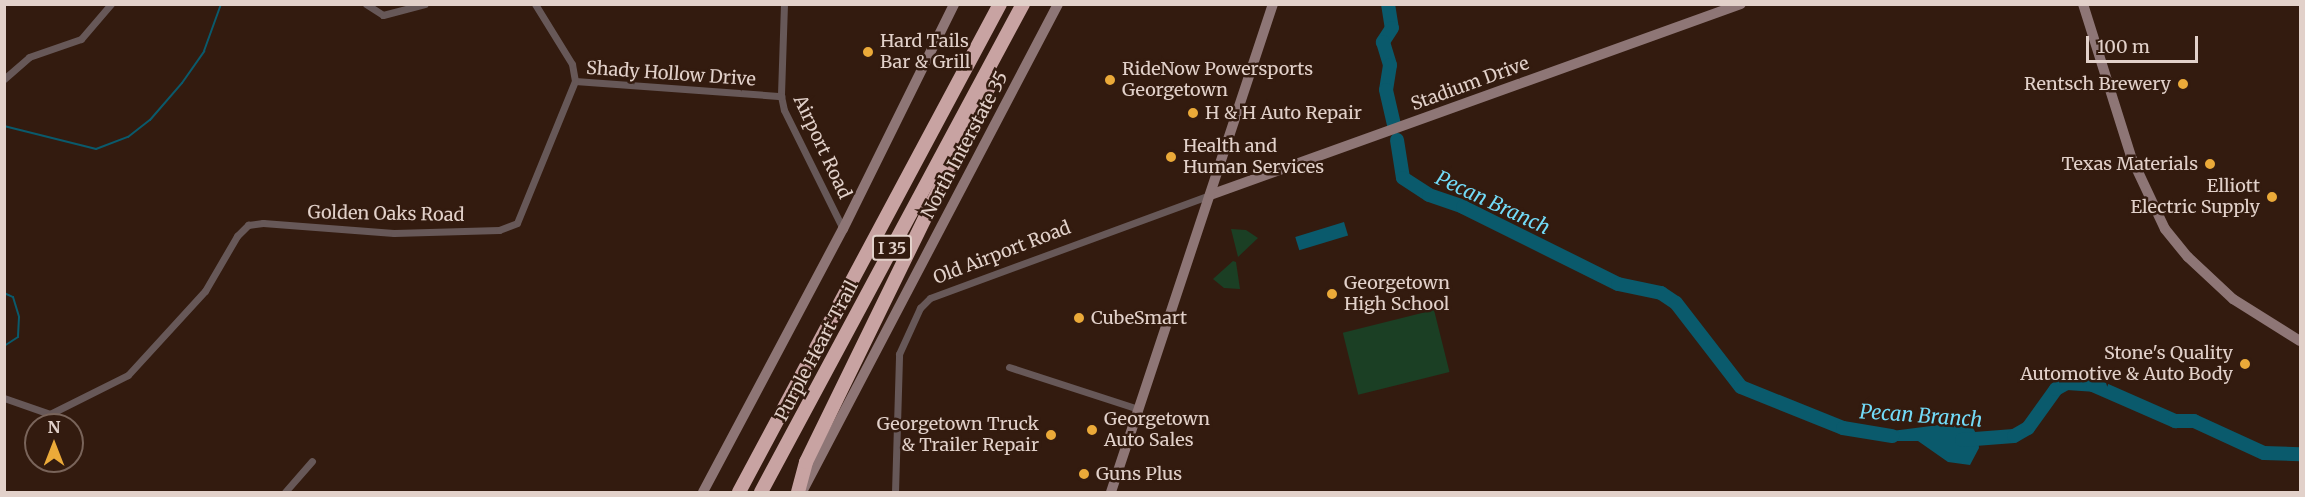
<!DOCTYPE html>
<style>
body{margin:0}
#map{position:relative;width:2305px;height:497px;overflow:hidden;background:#331b0f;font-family:Merriweather,serif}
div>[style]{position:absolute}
.green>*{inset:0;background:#1b3f24;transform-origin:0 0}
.water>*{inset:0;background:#0a5a6c;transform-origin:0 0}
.stream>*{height:2px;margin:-1px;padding:0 1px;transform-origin:1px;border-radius:1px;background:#0a5a6c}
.river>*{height:14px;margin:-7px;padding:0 7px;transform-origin:7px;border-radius:7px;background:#0a5a6c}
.street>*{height:7px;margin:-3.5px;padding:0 3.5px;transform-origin:3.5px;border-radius:3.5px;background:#675858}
.secondary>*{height:10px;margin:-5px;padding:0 5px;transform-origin:5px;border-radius:5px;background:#8e7676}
.highway>*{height:14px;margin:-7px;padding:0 7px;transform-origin:7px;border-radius:7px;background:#c8a3a2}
.dots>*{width:16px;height:16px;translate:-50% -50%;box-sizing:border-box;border:3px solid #331b0f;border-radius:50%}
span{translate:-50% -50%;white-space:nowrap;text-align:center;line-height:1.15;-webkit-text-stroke:5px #331b0f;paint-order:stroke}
.shield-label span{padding:2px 4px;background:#331b0f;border:2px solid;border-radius:4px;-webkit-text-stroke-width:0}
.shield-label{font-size:16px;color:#e2d1ca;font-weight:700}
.poi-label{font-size:18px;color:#e2d1ca}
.left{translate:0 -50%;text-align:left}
.right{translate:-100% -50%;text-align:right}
.street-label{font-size:18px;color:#e2d1ca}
.water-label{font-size:20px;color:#72dbf8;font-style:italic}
.frame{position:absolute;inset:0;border:6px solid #e2d1ca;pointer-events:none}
.north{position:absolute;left:24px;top:413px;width:60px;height:60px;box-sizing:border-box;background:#331b0f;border:2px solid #79645a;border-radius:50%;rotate:0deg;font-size:16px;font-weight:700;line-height:24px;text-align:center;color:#e2d1ca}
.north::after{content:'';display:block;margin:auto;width:21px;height:27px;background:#ebaa39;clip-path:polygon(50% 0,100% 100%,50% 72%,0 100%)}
.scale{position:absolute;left:2086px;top:36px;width:112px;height:27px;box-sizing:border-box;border:3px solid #e2d1ca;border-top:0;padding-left:8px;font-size:18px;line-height:21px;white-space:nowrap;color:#e2d1ca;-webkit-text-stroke:4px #331b0f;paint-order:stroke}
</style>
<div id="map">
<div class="green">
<i style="clip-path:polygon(1231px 229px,1246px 230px,1258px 238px,1238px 257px)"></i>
<i style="clip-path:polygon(1233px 261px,1236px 262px,1240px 289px,1224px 288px,1213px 279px)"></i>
<i style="left:1434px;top:310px;width:64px;height:94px;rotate:76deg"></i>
</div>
<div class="water">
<i style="left:1344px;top:222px;width:14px;height:51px;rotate:73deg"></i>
<i style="clip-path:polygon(1947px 424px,1973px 428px,1978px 437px,1979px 448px,1970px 465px,1948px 462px,1918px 441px,1896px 441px,1868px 434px)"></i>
</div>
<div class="stream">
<i style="left:4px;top:126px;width:95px;rotate:14deg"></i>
<i style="left:96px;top:149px;width:34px;rotate:-21deg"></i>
<i style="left:128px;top:137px;width:28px;rotate:-38deg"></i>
<i style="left:150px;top:120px;width:49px;rotate:-49.1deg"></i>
<i style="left:182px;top:83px;width:39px;rotate:-55deg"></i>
<i style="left:204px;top:51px;width:50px;rotate:-70.1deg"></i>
<i style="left:4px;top:293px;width:10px;rotate:24deg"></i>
<i style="left:13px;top:297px;width:21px;rotate:73deg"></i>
<i style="left:19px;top:317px;width:20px;rotate:93deg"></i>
<i style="left:18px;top:337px;width:17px;rotate:147deg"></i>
</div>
<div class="river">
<i style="left:1388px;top:4px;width:24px;rotate:81deg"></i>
<i style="left:1392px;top:28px;width:17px;rotate:123deg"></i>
<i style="left:1383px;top:42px;width:24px;rotate:73deg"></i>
<i style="left:1390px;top:65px;width:25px;rotate:99deg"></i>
<i style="left:1386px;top:90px;width:37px;rotate:77deg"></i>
<i style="left:1397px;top:140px;width:38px;rotate:81deg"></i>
<i style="left:1403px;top:178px;width:31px;rotate:33deg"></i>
<i style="left:1429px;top:195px;width:36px;rotate:19deg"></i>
<i style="left:1463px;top:207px;width:173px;rotate:26.4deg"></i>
<i style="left:1618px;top:284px;width:44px;rotate:11.8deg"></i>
<i style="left:1661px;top:293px;width:18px;rotate:34deg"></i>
<i style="left:1676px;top:303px;width:106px;rotate:52.3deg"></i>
<i style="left:1741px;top:387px;width:110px;rotate:21.9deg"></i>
<i style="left:1843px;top:428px;width:50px;rotate:9.3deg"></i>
<i style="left:1962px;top:440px;width:52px;rotate:-4.4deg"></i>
<i style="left:2014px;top:436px;width:16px;rotate:-30deg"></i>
<i style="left:2028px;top:428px;width:48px;rotate:-54.3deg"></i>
<i style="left:2056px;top:389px;width:13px;rotate:-29deg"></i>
<i style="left:2067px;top:383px;width:26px;rotate:4deg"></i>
<i style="left:2093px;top:385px;width:90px;rotate:23.7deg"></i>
<i style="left:2175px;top:421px;width:19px"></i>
<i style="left:2194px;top:421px;width:77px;rotate:24.6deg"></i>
<i style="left:2264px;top:453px;width:36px;rotate:2deg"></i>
</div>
<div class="street">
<i style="left:366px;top:4px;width:20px;rotate:33deg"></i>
<i style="left:383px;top:15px;width:43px;rotate:-14.7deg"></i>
<i style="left:784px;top:4px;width:92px;rotate:91.9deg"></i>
<i style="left:781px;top:96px;width:14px;rotate:78deg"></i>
<i style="left:784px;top:110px;width:133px;rotate:63.6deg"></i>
<i style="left:4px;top:79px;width:33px;rotate:-41deg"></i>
<i style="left:29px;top:57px;width:55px;rotate:-19.1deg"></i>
<i style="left:81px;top:39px;width:46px;rotate:-49.4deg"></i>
<i style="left:575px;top:81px;width:207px;rotate:4.2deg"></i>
<i style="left:1009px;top:367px;width:136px;rotate:18deg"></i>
<i style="left:4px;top:398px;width:49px;rotate:19.2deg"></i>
<i style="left:50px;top:414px;width:87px;rotate:-26.6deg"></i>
<i style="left:128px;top:375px;width:114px;rotate:-47.5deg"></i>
<i style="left:205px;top:291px;width:64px;rotate:-59.8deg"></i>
<i style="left:237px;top:236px;width:16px;rotate:-45deg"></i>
<i style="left:248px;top:225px;width:15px;rotate:-8deg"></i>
<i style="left:263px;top:223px;width:131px;rotate:4.4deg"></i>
<i style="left:394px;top:233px;width:105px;rotate:-1.6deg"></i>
<i style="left:499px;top:230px;width:19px;rotate:-21deg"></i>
<i style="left:517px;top:223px;width:153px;rotate:-67.8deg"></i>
<i style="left:575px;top:81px;width:17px;rotate:-100deg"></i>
<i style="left:572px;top:64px;width:70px;rotate:-121.7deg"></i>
<i style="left:285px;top:492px;width:41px;rotate:-48.9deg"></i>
<i style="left:895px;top:492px;width:138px;rotate:-88.3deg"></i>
<i style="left:899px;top:354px;width:51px;rotate:-65.5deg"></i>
<i style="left:920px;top:308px;width:14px;rotate:-45deg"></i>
<i style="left:930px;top:298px;width:298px;rotate:-20.2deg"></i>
</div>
<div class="secondary">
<i style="left:2083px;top:4px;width:163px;rotate:72.5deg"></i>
<i style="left:2132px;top:159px;width:77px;rotate:64.8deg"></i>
<i style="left:2165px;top:229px;width:36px;rotate:51deg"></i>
<i style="left:2188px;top:257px;width:62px;rotate:43deg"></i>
<i style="left:2233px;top:299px;width:79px;rotate:32.1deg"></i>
<i style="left:1210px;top:195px;width:564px;rotate:-19.78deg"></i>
<i style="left:703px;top:492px;width:298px;rotate:-62deg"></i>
<i style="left:843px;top:229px;width:251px;rotate:-63.7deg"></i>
<i style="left:802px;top:492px;width:551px;rotate:-62.32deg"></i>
<i style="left:1111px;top:492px;width:514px;rotate:-71.64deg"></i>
</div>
<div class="highway">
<i style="left:739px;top:492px;width:553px;rotate:-61.86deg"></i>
<i style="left:761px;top:492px;width:554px;rotate:-61.77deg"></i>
<i style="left:798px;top:492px;width:31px;rotate:-75deg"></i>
<i style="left:806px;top:462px;width:428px;rotate:-64deg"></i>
</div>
<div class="dots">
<i style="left:868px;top:52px;background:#ebaa39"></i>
<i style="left:1110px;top:80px;background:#ebaa39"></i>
<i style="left:2183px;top:84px;background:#ebaa39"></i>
<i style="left:1193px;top:113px;background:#ebaa39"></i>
<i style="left:1171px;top:157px;background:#ebaa39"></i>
<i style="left:2210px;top:164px;background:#ebaa39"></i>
<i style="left:2272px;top:197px;background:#ebaa39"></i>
<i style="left:1332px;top:294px;background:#ebaa39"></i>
<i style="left:1079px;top:318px;background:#ebaa39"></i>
<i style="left:2245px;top:364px;background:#ebaa39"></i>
<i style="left:1092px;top:430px;background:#ebaa39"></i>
<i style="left:1051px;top:435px;background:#ebaa39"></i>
<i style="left:1084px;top:474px;background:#ebaa39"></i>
</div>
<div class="shield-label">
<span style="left:892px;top:248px">I 35</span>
</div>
<div class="poi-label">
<span class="left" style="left:880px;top:52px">Hard Tails<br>Bar &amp; Grill</span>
<span class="left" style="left:1122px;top:80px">RideNow Powersports<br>Georgetown</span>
<span class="right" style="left:2171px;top:84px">Rentsch Brewery</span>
<span class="left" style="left:1205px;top:113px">H &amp; H Auto Repair</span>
<span class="left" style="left:1183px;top:157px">Health and<br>Human Services</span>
<span class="right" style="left:2198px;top:164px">Texas Materials</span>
<span class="right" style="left:2260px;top:197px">Elliott<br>Electric Supply</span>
<span class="left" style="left:1344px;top:294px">Georgetown<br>High School</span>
<span class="left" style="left:1091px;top:318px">CubeSmart</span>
<span class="right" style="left:2233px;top:364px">Stone's Quality<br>Automotive &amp; Auto Body</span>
<span class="left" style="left:1104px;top:430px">Georgetown<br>Auto Sales</span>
<span class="right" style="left:1039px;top:435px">Georgetown Truck<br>&amp; Trailer Repair</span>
<span class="left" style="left:1096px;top:474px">Guns Plus</span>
</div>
<div class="street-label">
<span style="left:671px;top:74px;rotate:4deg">Shady Hollow Drive</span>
<span style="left:1470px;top:84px;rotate:-20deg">Stadium Drive</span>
<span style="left:965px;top:145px;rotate:-62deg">North Interstate 35</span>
<span style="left:822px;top:147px;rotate:65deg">Airport Road</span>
<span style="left:386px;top:214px;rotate:1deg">Golden Oaks Road</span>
<span style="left:1002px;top:253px;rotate:-21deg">Old Airport Road</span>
<span style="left:817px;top:351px;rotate:-62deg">Purple Heart Trail</span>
</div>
<div class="water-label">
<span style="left:1493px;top:202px;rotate:25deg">Pecan Branch</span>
<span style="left:1921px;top:415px;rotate:4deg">Pecan Branch</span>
</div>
<div class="frame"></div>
<div class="north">N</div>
<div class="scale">100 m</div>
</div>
